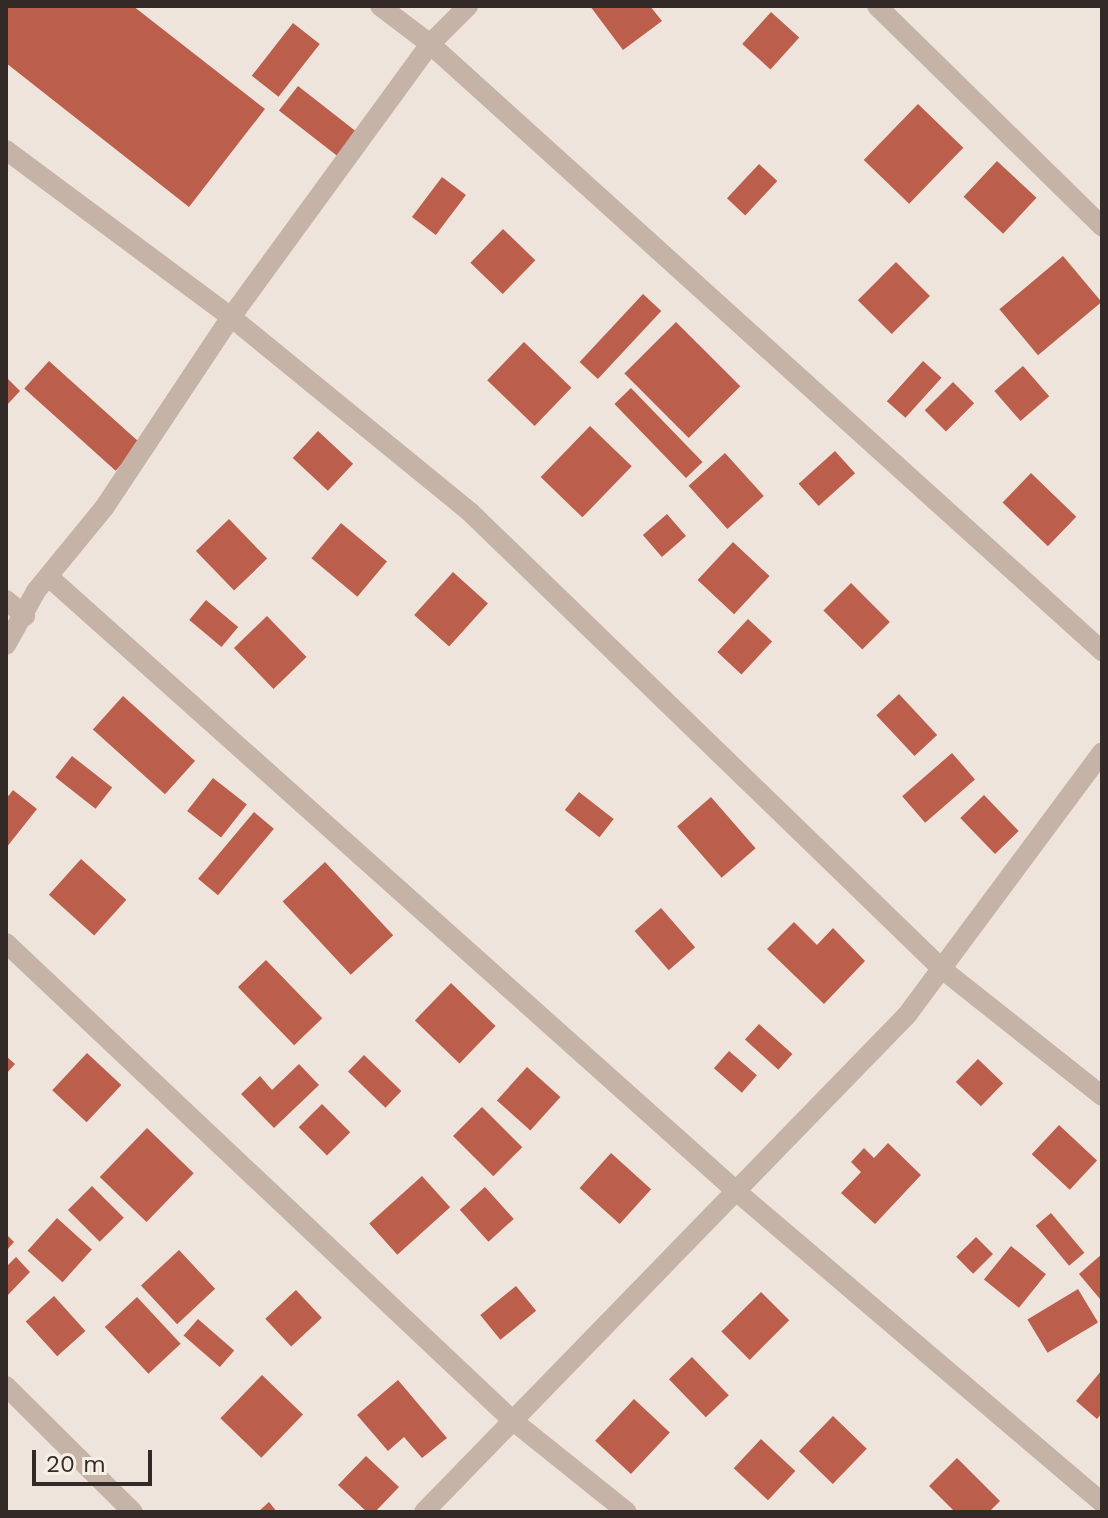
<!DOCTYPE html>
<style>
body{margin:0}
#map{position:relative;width:1108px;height:1518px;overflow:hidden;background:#efe4db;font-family:"Work Sans",sans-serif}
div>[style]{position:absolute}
.building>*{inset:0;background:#bb5f4c;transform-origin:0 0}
.minor>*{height:20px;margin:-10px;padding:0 10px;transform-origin:10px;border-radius:10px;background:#c6b3a8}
span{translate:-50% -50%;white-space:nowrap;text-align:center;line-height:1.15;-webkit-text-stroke:6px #f7eee6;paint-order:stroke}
.frame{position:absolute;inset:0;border:8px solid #332a27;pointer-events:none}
.scale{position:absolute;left:32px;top:1450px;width:120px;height:36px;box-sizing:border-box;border:4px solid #332a27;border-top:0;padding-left:10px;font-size:24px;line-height:28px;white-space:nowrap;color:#332a27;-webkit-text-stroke:6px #f7eee6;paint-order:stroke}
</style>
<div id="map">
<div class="building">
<i style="clip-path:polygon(6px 6px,133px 6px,265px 109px,189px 207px,6px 63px)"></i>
<i style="clip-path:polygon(590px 6px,650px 6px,662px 21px,623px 50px)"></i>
<i style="left:771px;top:12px;width:38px;height:43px;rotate:42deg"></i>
<i style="left:293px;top:23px;width:34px;height:67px;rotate:38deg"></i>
<i style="left:298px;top:86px;width:75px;height:31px;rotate:38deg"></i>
<i style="left:918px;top:104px;width:63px;height:78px;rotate:44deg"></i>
<i style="left:997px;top:161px;width:54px;height:49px;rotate:43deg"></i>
<i style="left:759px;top:164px;width:25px;height:47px;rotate:43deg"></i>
<i style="left:442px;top:177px;width:30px;height:50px;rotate:37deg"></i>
<i style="left:503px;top:229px;width:45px;height:47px;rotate:44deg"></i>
<i style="left:1063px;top:256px;width:60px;height:83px;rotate:50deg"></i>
<i style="left:896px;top:262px;width:48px;height:54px;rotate:45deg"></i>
<i style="left:643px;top:294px;width:25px;height:93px;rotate:43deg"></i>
<i style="left:676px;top:322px;width:91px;height:73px;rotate:45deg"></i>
<i style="left:524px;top:342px;width:66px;height:53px;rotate:44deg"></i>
<i style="left:49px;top:361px;width:123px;height:37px;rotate:42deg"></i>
<i style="left:923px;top:361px;width:25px;height:54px;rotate:42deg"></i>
<i style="left:1023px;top:366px;width:40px;height:38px;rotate:49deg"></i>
<i style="clip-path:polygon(6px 377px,20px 391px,6px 406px)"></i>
<i style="left:953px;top:382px;width:30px;height:40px;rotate:45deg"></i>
<i style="left:631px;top:388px;width:103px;height:23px;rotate:46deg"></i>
<i style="left:590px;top:426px;width:58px;height:71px;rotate:44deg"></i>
<i style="left:318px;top:431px;width:48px;height:37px;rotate:43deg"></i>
<i style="left:835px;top:451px;width:30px;height:49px;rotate:48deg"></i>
<i style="left:725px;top:453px;width:58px;height:49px;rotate:48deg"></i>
<i style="left:1031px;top:473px;width:63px;height:41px;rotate:44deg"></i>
<i style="left:667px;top:514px;width:29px;height:32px;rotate:49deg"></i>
<i style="left:229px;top:519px;width:55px;height:46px;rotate:46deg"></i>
<i style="left:341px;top:523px;width:60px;height:46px;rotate:40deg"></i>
<i style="left:733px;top:542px;width:50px;height:52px;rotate:43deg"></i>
<i style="left:453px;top:572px;width:47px;height:58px;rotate:42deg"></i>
<i style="left:851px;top:583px;width:55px;height:39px;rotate:45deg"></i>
<i style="left:206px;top:600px;width:42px;height:26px;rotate:40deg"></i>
<i style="left:267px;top:616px;width:57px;height:46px;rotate:46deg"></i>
<i style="left:748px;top:619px;width:33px;height:45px;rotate:43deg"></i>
<i style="left:899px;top:694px;width:56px;height:31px;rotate:47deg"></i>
<i style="left:123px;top:696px;width:97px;height:45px;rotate:42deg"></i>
<i style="left:952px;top:753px;width:35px;height:66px;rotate:49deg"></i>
<i style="left:72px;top:756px;width:51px;height:27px;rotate:38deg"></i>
<i style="left:213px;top:778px;width:43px;height:42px;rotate:38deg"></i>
<i style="clip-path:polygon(13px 790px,37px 809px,6px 848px,6px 799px)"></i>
<i style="left:579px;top:792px;width:44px;height:23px;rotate:38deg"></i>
<i style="left:984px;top:795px;width:50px;height:33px;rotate:46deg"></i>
<i style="left:711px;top:797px;width:68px;height:45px;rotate:49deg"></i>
<i style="left:254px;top:812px;width:26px;height:87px;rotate:40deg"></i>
<i style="left:81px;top:859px;width:61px;height:48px;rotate:42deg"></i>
<i style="left:325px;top:862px;width:100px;height:58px;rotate:47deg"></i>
<i style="left:661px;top:908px;width:52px;height:35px;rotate:49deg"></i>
<i style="clip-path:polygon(794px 922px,817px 945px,833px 928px,865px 961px,824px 1004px,767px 949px)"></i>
<i style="left:266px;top:960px;width:81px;height:39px;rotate:46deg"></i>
<i style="left:451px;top:983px;width:62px;height:52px;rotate:44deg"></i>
<i style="left:759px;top:1024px;width:45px;height:21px;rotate:42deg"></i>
<i style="left:729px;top:1051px;width:37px;height:23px;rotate:41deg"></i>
<i style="left:87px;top:1053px;width:47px;height:51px;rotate:43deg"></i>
<i style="left:364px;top:1055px;width:52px;height:23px;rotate:44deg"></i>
<i style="clip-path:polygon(6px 1056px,15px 1064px,6px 1074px)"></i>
<i style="left:978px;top:1059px;width:35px;height:32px;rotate:44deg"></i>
<i style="clip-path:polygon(299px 1064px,319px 1085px,274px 1128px,241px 1094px,260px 1076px,272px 1090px)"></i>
<i style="left:527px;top:1067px;width:45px;height:45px;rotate:42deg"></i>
<i style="left:322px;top:1104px;width:40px;height:33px;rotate:45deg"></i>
<i style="left:482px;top:1107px;width:57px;height:41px;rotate:45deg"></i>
<i style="left:1059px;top:1125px;width:52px;height:40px;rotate:43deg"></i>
<i style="left:147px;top:1128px;width:65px;height:68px;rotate:44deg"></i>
<i style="clip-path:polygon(888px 1143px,921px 1175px,875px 1224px,841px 1193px,861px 1172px,851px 1162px,864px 1148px,874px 1158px)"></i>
<i style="left:611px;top:1153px;width:54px;height:47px;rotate:42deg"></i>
<i style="left:422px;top:1176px;width:42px;height:71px;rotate:48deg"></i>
<i style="left:92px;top:1186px;width:45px;height:34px;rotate:45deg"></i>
<i style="left:485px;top:1187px;width:43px;height:34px;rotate:48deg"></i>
<i style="left:1051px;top:1213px;width:52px;height:20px;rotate:50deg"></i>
<i style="left:57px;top:1218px;width:47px;height:44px;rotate:42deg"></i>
<i style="clip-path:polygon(6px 1234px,14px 1242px,6px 1251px)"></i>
<i style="left:976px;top:1237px;width:24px;height:28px;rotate:45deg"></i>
<i style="left:1011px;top:1246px;width:45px;height:43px;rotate:39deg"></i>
<i style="left:179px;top:1250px;width:53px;height:52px;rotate:47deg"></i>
<i style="clip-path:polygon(1102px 1254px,1102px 1297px,1100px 1299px,1079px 1274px)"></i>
<i style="clip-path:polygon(16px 1257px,30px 1272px,6px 1297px,6px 1267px)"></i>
<i style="left:516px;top:1286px;width:32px;height:46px;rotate:51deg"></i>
<i style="left:1078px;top:1289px;width:39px;height:59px;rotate:59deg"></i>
<i style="left:296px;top:1290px;width:38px;height:42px;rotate:47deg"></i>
<i style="left:761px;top:1292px;width:40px;height:56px;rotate:45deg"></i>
<i style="left:54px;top:1296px;width:47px;height:38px;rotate:48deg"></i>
<i style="left:137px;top:1297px;width:64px;height:44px;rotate:47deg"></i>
<i style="left:198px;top:1319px;width:48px;height:22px;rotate:41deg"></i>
<i style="left:692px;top:1357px;width:53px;height:32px;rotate:46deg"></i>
<i style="clip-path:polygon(1102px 1370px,1102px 1413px,1097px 1419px,1076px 1401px)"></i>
<i style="left:262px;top:1375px;width:57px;height:60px;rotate:44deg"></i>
<i style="clip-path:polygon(398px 1380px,447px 1438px,422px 1458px,404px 1437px,388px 1451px,357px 1415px)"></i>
<i style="left:634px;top:1399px;width:49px;height:57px;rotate:43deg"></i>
<i style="left:833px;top:1416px;width:47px;height:49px;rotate:44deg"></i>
<i style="left:761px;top:1439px;width:47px;height:40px;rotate:43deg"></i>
<i style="clip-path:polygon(366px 1456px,399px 1487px,375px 1512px,367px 1512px,338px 1485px)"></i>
<i style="clip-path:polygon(957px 1458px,1000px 1501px,989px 1512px,955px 1512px,929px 1486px)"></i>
<i style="clip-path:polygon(269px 1502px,277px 1512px,258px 1512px)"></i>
</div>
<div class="minor">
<i style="left:380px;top:6px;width:63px;rotate:37.2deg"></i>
<i style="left:430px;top:44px;width:906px;rotate:42.09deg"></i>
<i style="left:877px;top:6px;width:315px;rotate:44.4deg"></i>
<i style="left:6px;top:150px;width:280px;rotate:36.6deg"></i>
<i style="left:231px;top:317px;width:308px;rotate:39.2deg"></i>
<i style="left:470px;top:512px;width:657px;rotate:44.07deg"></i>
<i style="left:942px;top:969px;width:204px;rotate:38.4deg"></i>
<i style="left:50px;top:578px;width:920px;rotate:41.78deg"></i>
<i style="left:736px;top:1191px;width:481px;rotate:40.4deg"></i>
<i style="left:6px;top:600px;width:25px;rotate:40deg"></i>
<i style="left:6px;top:645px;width:62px;rotate:-60.9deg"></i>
<i style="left:36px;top:591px;width:107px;rotate:-50.7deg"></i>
<i style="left:104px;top:508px;width:229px;rotate:-56.4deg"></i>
<i style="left:231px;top:317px;width:338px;rotate:-53.9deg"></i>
<i style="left:430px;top:44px;width:54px;rotate:-45deg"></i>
<i style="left:6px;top:943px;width:695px;rotate:43.31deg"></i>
<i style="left:512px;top:1420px;width:147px;rotate:38.7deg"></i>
<i style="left:6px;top:1386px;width:179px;rotate:44.8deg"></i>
<i style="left:424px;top:1512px;width:693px;rotate:-45.82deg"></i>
<i style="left:907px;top:1015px;width:327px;rotate:-53.4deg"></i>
</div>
<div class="frame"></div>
<div class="scale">20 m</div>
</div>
